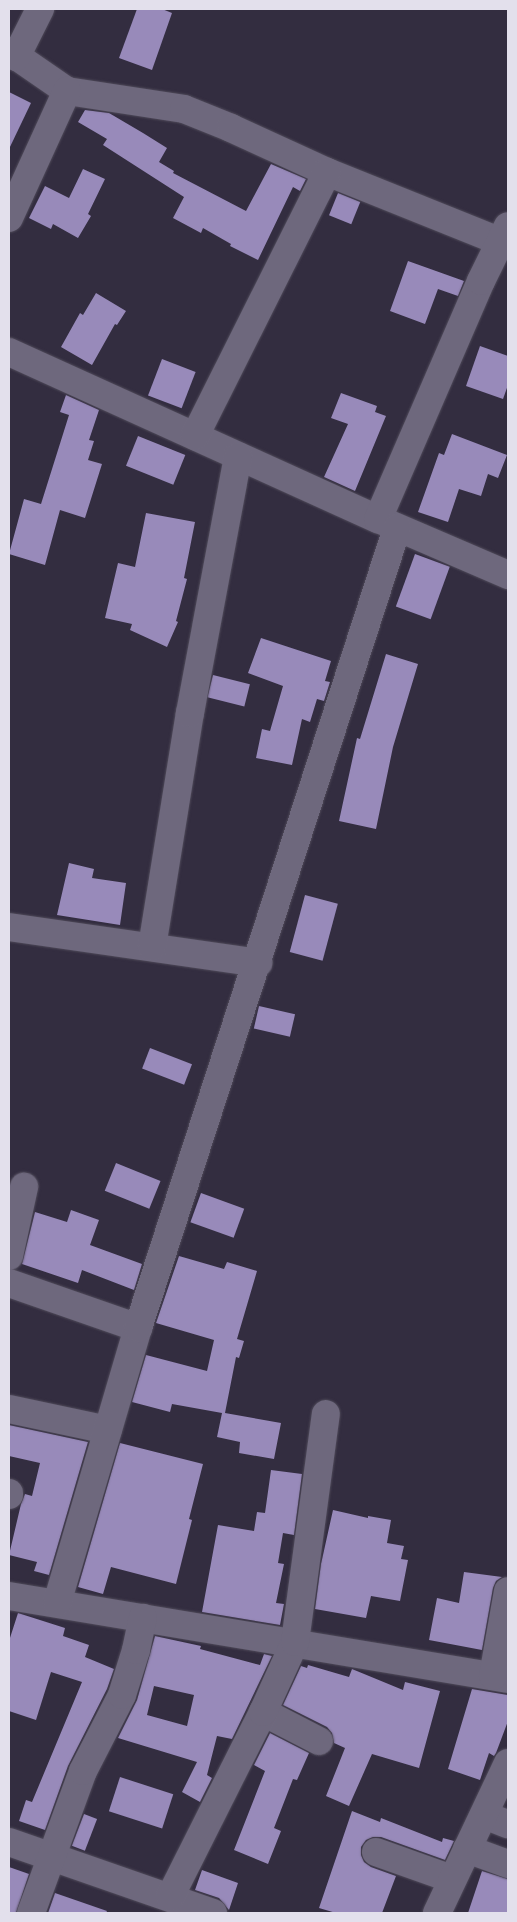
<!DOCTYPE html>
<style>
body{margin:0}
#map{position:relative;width:517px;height:1922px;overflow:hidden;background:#332d40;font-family:Inter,sans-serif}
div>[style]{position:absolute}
.building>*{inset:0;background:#988aba;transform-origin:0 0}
.roads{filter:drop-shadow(0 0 1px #4f4a59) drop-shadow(0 0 1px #4f4a59)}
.minor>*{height:28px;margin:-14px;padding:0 14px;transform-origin:14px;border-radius:14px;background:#6e687d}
span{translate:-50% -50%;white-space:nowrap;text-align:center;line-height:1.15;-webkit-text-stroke:5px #332d40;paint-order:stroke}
.frame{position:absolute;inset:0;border:10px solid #e3e0ec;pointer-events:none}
</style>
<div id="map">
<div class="building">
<i style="clip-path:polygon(137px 9px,162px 9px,172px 13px,152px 70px,119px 58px)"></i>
<i style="clip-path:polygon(9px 92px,31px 103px,9px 149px)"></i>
<i style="clip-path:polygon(85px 110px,109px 113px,143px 133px,167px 148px,159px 162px,174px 171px,173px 173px,246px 211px,271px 164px,306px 179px,300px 191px,293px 187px,258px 260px,230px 246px,231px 244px,203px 228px,201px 233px,173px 218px,184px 197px,103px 145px,107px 139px,78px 122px)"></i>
<i style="clip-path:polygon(83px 169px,105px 179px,88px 214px,91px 216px,78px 238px,53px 224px,51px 229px,29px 218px,45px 186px,69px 198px)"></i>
<i style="left:338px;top:193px;width:24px;height:24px;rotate:22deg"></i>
<i style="clip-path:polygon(408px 261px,464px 281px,458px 296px,438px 289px,425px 324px,390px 311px)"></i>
<i style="clip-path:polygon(96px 293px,126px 311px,117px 325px,115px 324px,92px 365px,61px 347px,80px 313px,83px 315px)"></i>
<i style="clip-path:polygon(480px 346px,508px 356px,508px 385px,503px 399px,466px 386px)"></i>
<i style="left:162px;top:359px;width:36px;height:39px;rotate:21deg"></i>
<i style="clip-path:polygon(341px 393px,377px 406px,375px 412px,386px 416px,355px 491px,324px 477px,348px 424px,331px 418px)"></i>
<i style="clip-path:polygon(66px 395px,99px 410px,89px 440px,94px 441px,88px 460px,102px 464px,85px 518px,60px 510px,45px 565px,9px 554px,24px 499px,41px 504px,69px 415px,60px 412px)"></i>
<i style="clip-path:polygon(452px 434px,507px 455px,498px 478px,488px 474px,481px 496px,459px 489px,448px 522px,418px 512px,439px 453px,444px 455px)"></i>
<i style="left:138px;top:436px;width:51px;height:32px;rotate:22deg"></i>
<i style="clip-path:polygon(146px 513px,195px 522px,184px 578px,187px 579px,176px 621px,178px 622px,167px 647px,130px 630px,132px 624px,105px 618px,118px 563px,135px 567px)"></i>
<i style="left:415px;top:554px;width:37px;height:56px;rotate:20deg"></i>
<i style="clip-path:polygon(261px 638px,331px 661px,325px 681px,330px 682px,324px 701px,317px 699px,310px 722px,302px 719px,292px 765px,256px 758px,262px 729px,270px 731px,283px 686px,248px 673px)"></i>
<i style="clip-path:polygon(386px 654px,418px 664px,393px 747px,376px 829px,339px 821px,357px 738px,360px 739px)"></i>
<i style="left:213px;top:675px;width:38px;height:23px;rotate:14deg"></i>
<i style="clip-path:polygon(69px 863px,94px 869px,92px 878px,126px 883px,120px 925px,57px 915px)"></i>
<i style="left:305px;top:895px;width:34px;height:59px;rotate:15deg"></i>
<i style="left:259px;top:1006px;width:37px;height:23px;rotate:13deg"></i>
<i style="left:150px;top:1048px;width:45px;height:22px;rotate:21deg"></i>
<i style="left:116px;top:1163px;width:48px;height:30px;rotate:22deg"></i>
<i style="left:201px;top:1193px;width:46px;height:31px;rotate:20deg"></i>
<i style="clip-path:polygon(71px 1210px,99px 1220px,90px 1245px,142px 1264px,134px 1290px,82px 1270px,78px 1283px,22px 1264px,35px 1212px,67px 1222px)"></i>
<i style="clip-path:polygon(179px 1256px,224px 1269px,227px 1262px,257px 1271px,237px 1339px,244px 1341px,239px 1358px,236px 1357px,225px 1413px,281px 1423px,274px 1459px,239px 1453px,240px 1442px,217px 1437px,222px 1413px,172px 1404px,170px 1412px,132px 1402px,146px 1355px,207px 1371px,214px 1340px,156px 1323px)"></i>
<i style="clip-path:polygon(9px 1425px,88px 1442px,49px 1575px,34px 1571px,37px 1562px,9px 1555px,21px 1504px,25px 1494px,32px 1496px,40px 1463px,9px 1456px)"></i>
<i style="clip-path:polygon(120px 1443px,203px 1464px,189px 1519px,192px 1520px,176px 1584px,111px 1567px,103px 1594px,78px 1587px)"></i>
<i style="clip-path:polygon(271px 1470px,302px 1474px,294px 1535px,283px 1533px,278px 1563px,284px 1564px,276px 1603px,284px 1604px,280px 1625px,202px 1612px,218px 1525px,254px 1531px,257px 1512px,265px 1513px)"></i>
<i style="clip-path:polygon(333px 1510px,368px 1518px,368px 1516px,391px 1520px,387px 1543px,404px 1546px,401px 1559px,408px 1560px,400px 1601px,371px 1596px,366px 1618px,315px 1609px,321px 1564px)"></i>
<i style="clip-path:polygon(464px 1572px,502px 1577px,496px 1581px,493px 1588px,482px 1650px,429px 1640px,437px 1598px,459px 1603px)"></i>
<i style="clip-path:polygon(18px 1613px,65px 1628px,63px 1636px,89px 1645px,85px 1657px,114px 1669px,107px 1689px,68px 1766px,45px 1830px,19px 1821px,26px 1800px,32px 1802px,82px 1682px,51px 1672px,36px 1720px,9px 1711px,9px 1641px)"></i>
<i style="clip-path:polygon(evenodd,155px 1636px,201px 1646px,200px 1649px,260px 1665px,264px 1654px,272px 1656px,232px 1739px,217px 1736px,207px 1775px,212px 1778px,200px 1802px,182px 1792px,197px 1762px,118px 1738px,137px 1700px,155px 1636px,154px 1686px,194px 1695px,187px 1726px,147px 1715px,154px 1686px)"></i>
<i style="clip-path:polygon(308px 1665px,349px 1677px,352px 1669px,403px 1690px,405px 1682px,440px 1691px,419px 1768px,372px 1754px,349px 1806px,326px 1796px,345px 1748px,334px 1743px,332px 1733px,327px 1727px,283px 1705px,301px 1666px,307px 1668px)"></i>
<i style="clip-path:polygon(472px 1689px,508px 1695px,508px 1721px,496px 1753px,494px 1756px,489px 1753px,480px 1780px,448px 1769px)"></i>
<i style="clip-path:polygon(270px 1733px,309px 1753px,297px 1780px,293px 1779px,274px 1828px,281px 1831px,268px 1864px,234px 1850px,265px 1771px,254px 1765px)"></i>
<i style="left:120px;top:1777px;width:56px;height:36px;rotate:18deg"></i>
<i style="clip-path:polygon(352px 1811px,380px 1822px,381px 1818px,442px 1842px,443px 1838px,454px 1841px,445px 1860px,381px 1837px,373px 1837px,366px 1840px,361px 1847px,361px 1855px,364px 1862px,371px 1867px,396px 1876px,382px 1913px,336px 1913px,319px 1908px)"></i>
<i style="left:84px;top:1814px;width:14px;height:34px;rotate:21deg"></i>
<i style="clip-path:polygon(9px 1867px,29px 1874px,16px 1913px,9px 1913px)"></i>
<i style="clip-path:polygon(202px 1870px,238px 1883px,229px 1910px,219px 1898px,195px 1890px)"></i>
<i style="clip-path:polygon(482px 1871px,508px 1879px,508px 1913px,468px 1913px)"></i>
<i style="clip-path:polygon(55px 1893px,107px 1911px,106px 1913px,48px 1913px)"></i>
</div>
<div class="roads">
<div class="minor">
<i style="left:9px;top:51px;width:70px;rotate:34.6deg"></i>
<i style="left:67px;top:91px;width:118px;rotate:8.7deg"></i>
<i style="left:184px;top:109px;width:51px;rotate:22deg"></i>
<i style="left:231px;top:128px;width:106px;rotate:24.6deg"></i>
<i style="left:327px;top:172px;width:188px;rotate:21.9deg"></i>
<i style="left:16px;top:57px;width:54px;rotate:-63.4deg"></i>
<i style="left:9px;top:218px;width:140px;rotate:-65.5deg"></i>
<i style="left:9px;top:352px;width:405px;rotate:24.4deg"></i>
<i style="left:378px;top:519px;width:142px;rotate:23.3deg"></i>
<i style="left:195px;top:436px;width:295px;rotate:-63.4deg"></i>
<i style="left:378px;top:519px;width:259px;rotate:-66.6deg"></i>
<i style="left:481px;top:281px;width:61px;rotate:-63.9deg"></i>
<i style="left:9px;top:927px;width:252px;rotate:8.2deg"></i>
<i style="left:152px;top:947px;width:237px;rotate:-80.8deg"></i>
<i style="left:190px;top:713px;width:261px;rotate:-79.4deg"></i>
<i style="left:9px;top:1256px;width:71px;rotate:-77.7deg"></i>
<i style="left:9px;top:1283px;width:137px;rotate:19.2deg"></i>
<i style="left:9px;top:1409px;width:101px;rotate:12deg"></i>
<i style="left:9px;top:1495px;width:2px;rotate:-90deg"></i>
<i style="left:9px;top:1596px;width:506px;rotate:9.44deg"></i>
<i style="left:57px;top:1603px;width:287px;rotate:-73.6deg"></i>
<i style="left:138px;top:1328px;width:841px;rotate:-72.06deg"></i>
<i style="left:493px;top:1676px;width:86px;rotate:-80deg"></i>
<i style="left:263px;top:1712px;width:63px;rotate:27.4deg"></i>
<i style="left:484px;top:1815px;width:26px;rotate:21deg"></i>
<i style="left:9px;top:1842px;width:216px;rotate:19.2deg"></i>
<i style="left:467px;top:1849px;width:44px;rotate:20.1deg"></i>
<i style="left:376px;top:1852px;width:81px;rotate:19.6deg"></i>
<i style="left:170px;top:1897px;width:207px;rotate:-63.3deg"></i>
<i style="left:263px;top:1712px;width:77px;rotate:-65.4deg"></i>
<i style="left:295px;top:1642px;width:230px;rotate:-82.3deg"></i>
<i style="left:31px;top:1913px;width:151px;rotate:-69.9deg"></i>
<i style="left:83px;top:1771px;width:85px;rotate:-62.8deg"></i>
<i style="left:122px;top:1695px;width:47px;rotate:-72.7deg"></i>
<i style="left:136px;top:1650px;width:33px;rotate:-78deg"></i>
<i style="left:437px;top:1913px;width:166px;rotate:-64.7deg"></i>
</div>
</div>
<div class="frame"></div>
</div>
